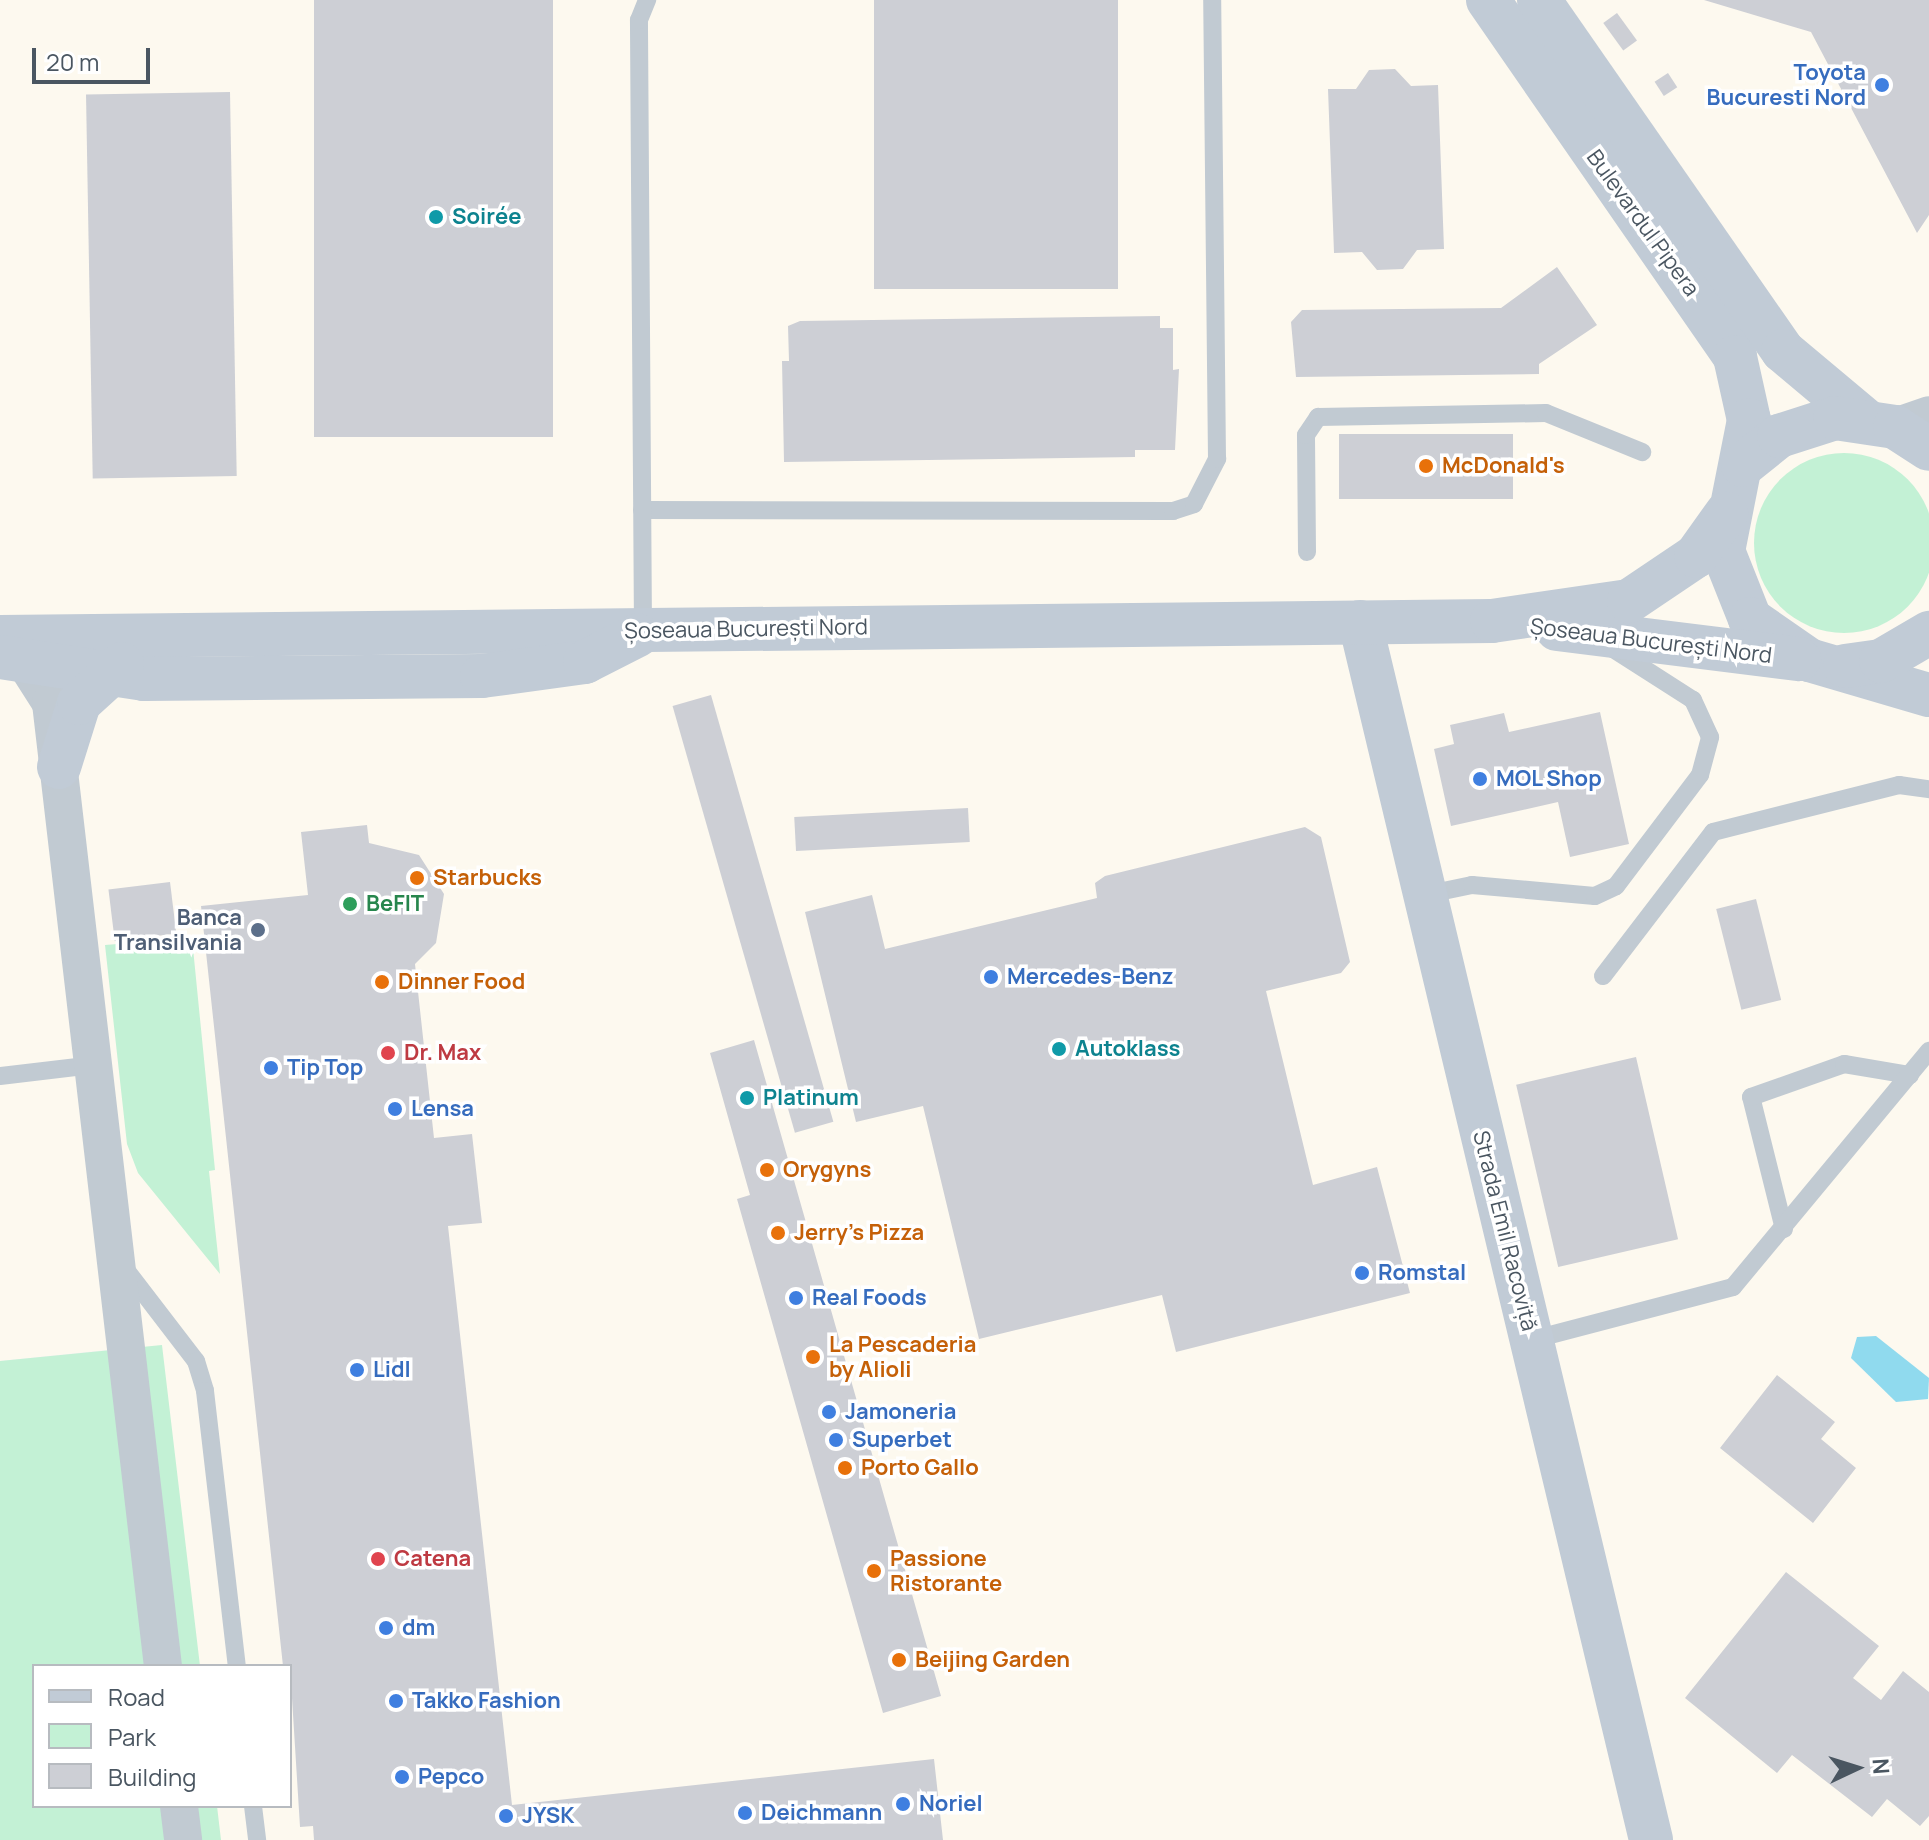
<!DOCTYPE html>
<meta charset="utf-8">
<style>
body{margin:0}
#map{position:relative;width:1929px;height:1840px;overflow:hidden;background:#f5f3f3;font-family:Manrope,sans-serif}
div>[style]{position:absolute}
.commercial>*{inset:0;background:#fdf9ef}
.green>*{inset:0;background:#c3f1d5}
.round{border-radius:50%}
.water>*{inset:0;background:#90daee}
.building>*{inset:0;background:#cdcfd5;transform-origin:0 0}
.lane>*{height:18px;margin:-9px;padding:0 9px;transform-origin:9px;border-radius:9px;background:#c1cad2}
.street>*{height:38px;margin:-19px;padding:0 19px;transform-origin:19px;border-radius:19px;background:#c1cad2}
.secondary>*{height:44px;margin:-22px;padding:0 22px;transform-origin:22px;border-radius:22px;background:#c1cbd6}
.dots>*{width:22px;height:22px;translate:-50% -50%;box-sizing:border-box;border:4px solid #fff;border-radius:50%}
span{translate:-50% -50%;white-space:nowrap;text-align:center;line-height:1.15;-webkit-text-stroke:7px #fff;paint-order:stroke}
.shop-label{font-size:22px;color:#366cbe;font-weight:700}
.right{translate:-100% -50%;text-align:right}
.left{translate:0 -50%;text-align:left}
.culture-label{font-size:22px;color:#0d838f;font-weight:700}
.street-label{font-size:22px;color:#4a5661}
.food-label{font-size:22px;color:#c56008;font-weight:700}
.leisure-label{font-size:22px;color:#27864d;font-weight:700}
.service-label{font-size:22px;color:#4e5e75;font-weight:700}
.health-label{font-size:22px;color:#be3a42;font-weight:700}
.legend{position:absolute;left:32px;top:1664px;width:260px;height:144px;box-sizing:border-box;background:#fff;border:2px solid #b7bbc0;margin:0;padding:10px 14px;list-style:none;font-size:24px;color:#4a5661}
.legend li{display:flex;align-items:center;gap:16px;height:40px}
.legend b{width:40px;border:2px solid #b7bbc0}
.north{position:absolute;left:1817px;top:1728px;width:80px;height:80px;-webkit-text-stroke:6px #fff;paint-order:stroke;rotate:86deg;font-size:22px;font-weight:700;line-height:32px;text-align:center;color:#4a5661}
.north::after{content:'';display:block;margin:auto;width:28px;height:36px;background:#4a5661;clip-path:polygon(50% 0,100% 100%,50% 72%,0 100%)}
.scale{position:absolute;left:32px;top:48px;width:118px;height:36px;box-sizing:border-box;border:4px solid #4a5661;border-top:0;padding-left:10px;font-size:24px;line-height:28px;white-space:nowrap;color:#4a5661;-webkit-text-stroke:6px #fff;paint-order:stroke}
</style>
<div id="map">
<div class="commercial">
<i style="clip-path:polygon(0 0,1929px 0,1929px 1840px,183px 1840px,179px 1806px,290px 1806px,290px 1666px,163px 1666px,126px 1348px,0 1361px)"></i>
</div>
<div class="green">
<i class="round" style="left:1754px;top:453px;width:180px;height:180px"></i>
<i style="clip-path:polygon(192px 938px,215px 1170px,209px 1171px,220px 1274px,138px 1173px,127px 1144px,105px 945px)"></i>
<i style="clip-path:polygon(162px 1345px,200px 1666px,34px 1666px,34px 1806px,217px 1806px,221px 1840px,0 1840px,0 1361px)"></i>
</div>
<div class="water">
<i style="clip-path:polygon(1876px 1336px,1929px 1378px,1928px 1399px,1896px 1402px,1851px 1358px,1857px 1337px)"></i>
</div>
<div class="building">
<i style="left:314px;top:0;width:239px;height:437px"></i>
<i style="left:874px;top:0;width:244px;height:289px"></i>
<i style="clip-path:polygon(1704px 0,1929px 0,1929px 215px,1917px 233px,1811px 32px)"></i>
<i style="left:1617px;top:13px;width:34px;height:17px;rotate:54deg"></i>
<i style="clip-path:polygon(1395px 69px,1411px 86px,1438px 85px,1444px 249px,1417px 250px,1403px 269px,1377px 270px,1362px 252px,1334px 253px,1328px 89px,1356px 89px,1369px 70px)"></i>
<i style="left:1668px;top:73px;width:17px;height:16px;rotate:57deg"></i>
<i style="left:230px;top:92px;width:384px;height:144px;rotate:89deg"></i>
<i style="clip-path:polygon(1557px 267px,1597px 325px,1539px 364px,1539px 374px,1296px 377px,1291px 322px,1302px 310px,1501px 308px)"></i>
<i style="clip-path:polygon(1160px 316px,1160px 328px,1173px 328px,1173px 370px,1179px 369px,1175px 450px,1135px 450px,1135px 457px,784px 462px,782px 361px,789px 361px,788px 326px,800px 321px)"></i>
<i style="left:1339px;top:434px;width:174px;height:65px"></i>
<i style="left:711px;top:695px;width:444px;height:40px;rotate:74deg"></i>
<i style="clip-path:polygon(1600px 712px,1629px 844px,1570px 857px,1558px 802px,1451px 826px,1434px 749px,1454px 744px,1450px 725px,1504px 713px,1509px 732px)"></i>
<i style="left:968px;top:808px;width:34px;height:174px;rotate:87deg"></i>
<i style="clip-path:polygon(367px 825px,369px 843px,419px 855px,444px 894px,436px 943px,415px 964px,434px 1138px,472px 1134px,482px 1223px,448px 1226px,512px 1805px,934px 1759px,943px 1840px,314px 1840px,313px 1826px,300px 1827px,290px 1666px,283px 1666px,201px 906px,308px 895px,301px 832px)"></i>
<i style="clip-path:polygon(1305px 827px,1321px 837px,1350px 962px,1341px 973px,1266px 991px,1313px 1185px,1377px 1167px,1410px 1293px,1176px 1352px,1162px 1295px,979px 1339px,923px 1106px,856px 1122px,805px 912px,872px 895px,885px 949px,1097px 898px,1095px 883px,1105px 876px)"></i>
<i style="left:170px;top:882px;width:52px;height:62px;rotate:83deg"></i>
<i style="left:1756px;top:899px;width:104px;height:41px;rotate:76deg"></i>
<i style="clip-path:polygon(754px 1040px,941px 1696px,883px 1713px,737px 1199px,750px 1195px,710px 1053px)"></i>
<i style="left:1636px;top:1057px;width:187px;height:123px;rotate:77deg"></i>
<i style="clip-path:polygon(1777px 1375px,1835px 1422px,1821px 1439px,1856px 1468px,1813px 1523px,1720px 1448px)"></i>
<i style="clip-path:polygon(1786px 1572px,1879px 1646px,1853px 1678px,1881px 1700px,1903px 1671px,1929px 1692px,1929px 1816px,1920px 1826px,1887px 1799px,1872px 1817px,1792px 1755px,1777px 1773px,1685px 1698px)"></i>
</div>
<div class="lane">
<i style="left:642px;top:510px;width:531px;rotate:0.11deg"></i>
<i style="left:1173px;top:511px;width:22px;rotate:-18deg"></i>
<i style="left:1194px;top:504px;width:51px;rotate:-62.9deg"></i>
<i style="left:1217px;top:459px;width:459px;rotate:-90.6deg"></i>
<i style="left:1307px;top:552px;width:117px;rotate:-90.5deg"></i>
<i style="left:1306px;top:435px;width:22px;rotate:-56deg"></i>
<i style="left:1318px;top:417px;width:228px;rotate:-1deg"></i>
<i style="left:1546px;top:413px;width:104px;rotate:22.1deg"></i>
<i style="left:643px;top:631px;width:611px;rotate:-90.38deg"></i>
<i style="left:639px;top:20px;width:22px;rotate:-68deg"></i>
<i style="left:1424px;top:895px;width:49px;rotate:-11.8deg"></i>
<i style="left:1472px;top:885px;width:123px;rotate:5.1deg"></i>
<i style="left:1595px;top:896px;width:23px;rotate:-25deg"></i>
<i style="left:1616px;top:886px;width:139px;rotate:-52.9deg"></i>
<i style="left:1700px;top:775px;width:39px;rotate:-75deg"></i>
<i style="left:1710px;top:737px;width:41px;rotate:-114.7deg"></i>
<i style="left:1693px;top:700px;width:98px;rotate:-147.4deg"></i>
<i style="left:1603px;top:976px;width:181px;rotate:-52.6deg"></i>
<i style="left:1713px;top:832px;width:192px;rotate:-14.2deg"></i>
<i style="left:1899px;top:785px;width:30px;rotate:8deg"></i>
<i style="left:0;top:1076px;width:95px;rotate:-6.7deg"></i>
<i style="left:1784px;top:1229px;width:136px;rotate:-104deg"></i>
<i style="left:1751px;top:1097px;width:99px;rotate:-19.5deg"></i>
<i style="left:1844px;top:1064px;width:67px;rotate:9.5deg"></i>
<i style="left:123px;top:1266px;width:120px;rotate:52.5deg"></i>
<i style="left:196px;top:1361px;width:31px;rotate:73deg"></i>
<i style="left:205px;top:1391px;width:277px;rotate:83.4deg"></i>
<i style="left:1531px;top:1340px;width:209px;rotate:-14.7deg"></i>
<i style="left:1733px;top:1287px;width:307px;rotate:-50.3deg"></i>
<i style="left:253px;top:1806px;width:34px;rotate:83deg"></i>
</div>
<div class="street">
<i style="left:1895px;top:427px;width:36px;rotate:-19deg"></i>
<i style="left:16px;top:648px;width:65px;rotate:57.5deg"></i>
<i style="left:51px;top:703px;width:969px;rotate:83.37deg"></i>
<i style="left:179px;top:1806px;width:34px;rotate:83deg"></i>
</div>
<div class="secondary">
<i style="left:1488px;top:0;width:434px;rotate:55.3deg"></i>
<i style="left:1735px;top:357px;width:65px;rotate:77.5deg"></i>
<i style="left:1749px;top:420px;width:134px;rotate:101.2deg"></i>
<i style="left:1723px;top:551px;width:73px;rotate:68.3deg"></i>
<i style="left:1750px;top:619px;width:72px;rotate:34.8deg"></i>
<i style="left:1809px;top:660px;width:125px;rotate:16.3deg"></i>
<i style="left:1539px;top:0;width:427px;rotate:55.2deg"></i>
<i style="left:1783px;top:351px;width:106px;rotate:40deg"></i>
<i style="left:1743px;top:465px;width:46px;rotate:-38.9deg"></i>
<i style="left:1779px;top:436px;width:59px;rotate:-17.8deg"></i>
<i style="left:1835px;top:418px;width:61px;rotate:8.5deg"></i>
<i style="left:1895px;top:427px;width:40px;rotate:32.9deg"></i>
<i style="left:1360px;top:622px;width:1252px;rotate:76.56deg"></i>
<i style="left:1557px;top:629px;width:244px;rotate:7.1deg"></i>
<i style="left:0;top:637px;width:1492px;rotate:-0.61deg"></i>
<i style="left:1492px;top:621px;width:138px;rotate:-8.3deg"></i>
<i style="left:1629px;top:601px;width:81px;rotate:-33.9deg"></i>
<i style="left:1696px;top:556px;width:52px;rotate:-54.5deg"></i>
<i style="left:0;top:657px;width:146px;rotate:8.7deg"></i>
<i style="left:144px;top:679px;width:338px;rotate:-0.5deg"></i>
<i style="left:482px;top:676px;width:104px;rotate:-7.7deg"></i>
<i style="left:585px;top:662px;width:59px;rotate:-27deg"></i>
<i style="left:1845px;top:666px;width:36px;rotate:-8deg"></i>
<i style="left:1881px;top:661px;width:56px;rotate:-30.3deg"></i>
<i style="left:59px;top:767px;width:67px;rotate:-72.6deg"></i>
<i style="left:79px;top:703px;width:58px;rotate:-42.2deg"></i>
</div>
<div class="dots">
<i style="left:1882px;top:85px;background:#3f7fe0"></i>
<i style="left:436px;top:217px;background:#0f9aa8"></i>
<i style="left:1426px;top:466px;background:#e8710a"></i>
<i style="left:1480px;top:779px;background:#3f7fe0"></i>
<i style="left:417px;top:878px;background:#e8710a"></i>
<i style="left:350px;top:904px;background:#2e9e5b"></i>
<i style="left:258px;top:930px;background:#5c6f8a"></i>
<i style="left:991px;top:977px;background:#3f7fe0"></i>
<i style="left:382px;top:982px;background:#e8710a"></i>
<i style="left:1059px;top:1049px;background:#0f9aa8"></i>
<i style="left:388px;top:1053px;background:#e0444e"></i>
<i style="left:271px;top:1068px;background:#3f7fe0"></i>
<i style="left:747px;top:1098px;background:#0f9aa8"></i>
<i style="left:395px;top:1109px;background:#3f7fe0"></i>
<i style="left:767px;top:1170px;background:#e8710a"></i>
<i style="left:778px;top:1233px;background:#e8710a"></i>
<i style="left:1362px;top:1273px;background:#3f7fe0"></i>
<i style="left:796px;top:1298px;background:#3f7fe0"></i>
<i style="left:813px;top:1357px;background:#e8710a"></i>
<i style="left:357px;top:1370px;background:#3f7fe0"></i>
<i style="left:829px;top:1412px;background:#3f7fe0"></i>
<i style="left:836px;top:1440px;background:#3f7fe0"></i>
<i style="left:845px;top:1468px;background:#e8710a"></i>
<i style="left:378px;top:1559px;background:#e0444e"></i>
<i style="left:874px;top:1571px;background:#e8710a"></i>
<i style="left:386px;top:1628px;background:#3f7fe0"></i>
<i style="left:899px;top:1660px;background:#e8710a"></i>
<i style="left:396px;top:1701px;background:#3f7fe0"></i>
<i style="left:402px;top:1777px;background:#3f7fe0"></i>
<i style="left:903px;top:1804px;background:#3f7fe0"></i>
<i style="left:745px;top:1813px;background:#3f7fe0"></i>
<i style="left:506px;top:1816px;background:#3f7fe0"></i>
</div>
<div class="shop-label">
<span class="right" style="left:1866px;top:85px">Toyota<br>Bucuresti Nord</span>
<span class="left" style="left:1496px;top:779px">MOL Shop</span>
<span class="left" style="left:1007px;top:977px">Mercedes-Benz</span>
<span class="left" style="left:287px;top:1068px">Tip Top</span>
<span class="left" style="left:411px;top:1109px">Lensa</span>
<span class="left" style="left:1378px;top:1273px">Romstal</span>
<span class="left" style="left:812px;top:1298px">Real Foods</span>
<span class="left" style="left:373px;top:1370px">Lidl</span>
<span class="left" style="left:845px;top:1412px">Jamoneria</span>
<span class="left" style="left:852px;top:1440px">Superbet</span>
<span class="left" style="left:402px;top:1628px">dm</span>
<span class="left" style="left:412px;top:1701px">Takko Fashion</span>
<span class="left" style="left:418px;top:1777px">Pepco</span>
<span class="left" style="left:919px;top:1804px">Noriel</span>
<span class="left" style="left:761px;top:1813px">Deichmann</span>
<span class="left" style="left:522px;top:1816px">JYSK</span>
</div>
<div class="culture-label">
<span class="left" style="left:452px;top:217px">Soirée</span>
<span class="left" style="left:1075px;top:1049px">Autoklass</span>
<span class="left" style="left:763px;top:1098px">Platinum</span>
</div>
<div class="street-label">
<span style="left:1643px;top:223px;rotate:54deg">Bulevardul Pipera</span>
<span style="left:746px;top:629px;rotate:-1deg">Șoseaua București Nord</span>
<span style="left:1651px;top:641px;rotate:7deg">Șoseaua București Nord</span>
<span style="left:1505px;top:1231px;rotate:76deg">Strada Emil Racoviță</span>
</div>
<div class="food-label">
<span class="left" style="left:1442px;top:466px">McDonald's</span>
<span class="left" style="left:433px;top:878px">Starbucks</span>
<span class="left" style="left:398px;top:982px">Dinner Food</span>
<span class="left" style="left:783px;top:1170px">Orygyns</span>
<span class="left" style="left:794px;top:1233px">Jerry's Pizza</span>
<span class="left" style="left:829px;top:1357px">La Pescaderia<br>by Alioli</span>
<span class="left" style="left:861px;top:1468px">Porto Gallo</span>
<span class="left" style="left:890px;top:1571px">Passione<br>Ristorante</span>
<span class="left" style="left:915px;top:1660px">Beijing Garden</span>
</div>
<div class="leisure-label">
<span class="left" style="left:366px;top:904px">BeFIT</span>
</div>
<div class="service-label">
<span class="right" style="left:242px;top:930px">Banca<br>Transilvania</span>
</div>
<div class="health-label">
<span class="left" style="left:404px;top:1053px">Dr. Max</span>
<span class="left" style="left:394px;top:1559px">Catena</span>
</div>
<ul class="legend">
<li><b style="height:10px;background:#c1cbd6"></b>Road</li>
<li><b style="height:22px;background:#c3f1d5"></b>Park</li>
<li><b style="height:22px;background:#cdcfd5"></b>Building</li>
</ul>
<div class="north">N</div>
<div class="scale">20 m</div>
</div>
